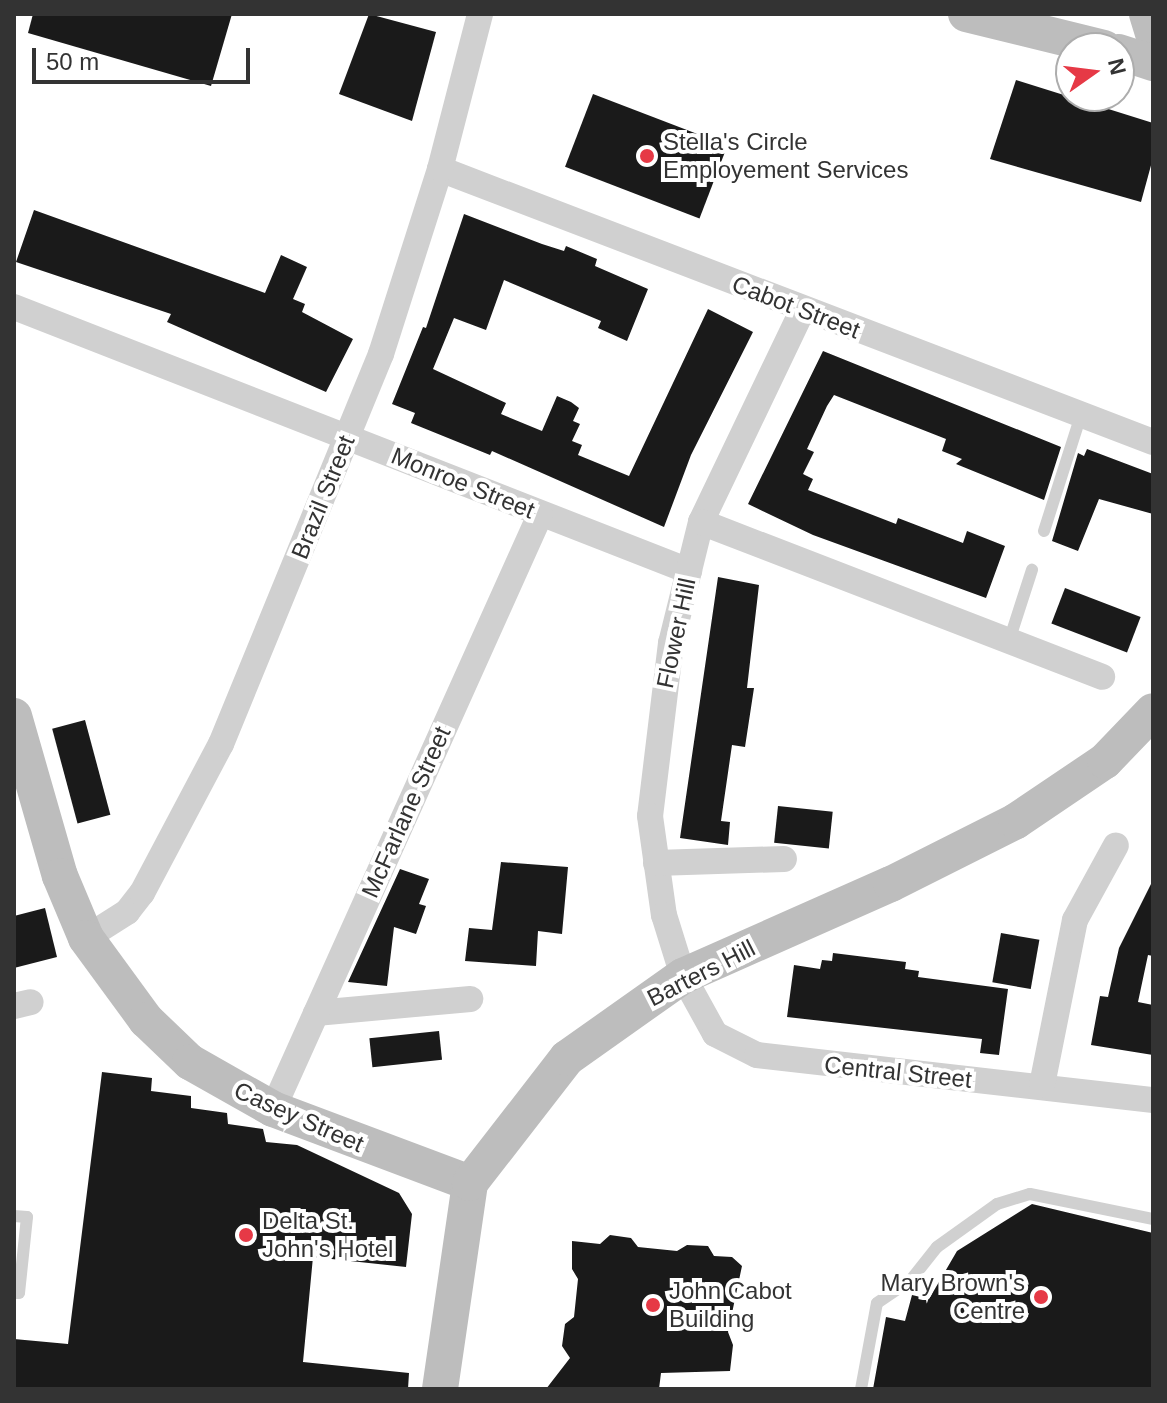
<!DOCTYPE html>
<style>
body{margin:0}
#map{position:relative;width:1167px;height:1403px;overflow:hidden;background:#fff;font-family:Arial,sans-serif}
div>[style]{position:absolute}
.building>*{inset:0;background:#1a1a1a;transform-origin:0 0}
.lane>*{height:12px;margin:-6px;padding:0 6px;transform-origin:6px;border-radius:6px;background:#d0d0d0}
.street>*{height:26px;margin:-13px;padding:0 13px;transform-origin:13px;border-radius:13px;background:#d0d0d0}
.secondary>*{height:36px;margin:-18px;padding:0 18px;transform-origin:18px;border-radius:18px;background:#bdbdbd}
.dots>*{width:22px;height:22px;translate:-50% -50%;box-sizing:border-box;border:4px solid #fff;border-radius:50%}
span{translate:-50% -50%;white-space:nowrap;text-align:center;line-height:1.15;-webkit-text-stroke:8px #fff;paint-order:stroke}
.poi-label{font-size:24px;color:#333}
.left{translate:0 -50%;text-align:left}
.right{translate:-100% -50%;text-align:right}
.street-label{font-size:24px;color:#333}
.frame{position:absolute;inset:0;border:16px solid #333;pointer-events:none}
.north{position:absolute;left:1055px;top:32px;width:80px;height:80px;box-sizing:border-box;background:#fff;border:2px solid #adadad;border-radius:50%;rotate:76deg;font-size:22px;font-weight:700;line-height:32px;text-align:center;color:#333}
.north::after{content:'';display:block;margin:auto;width:28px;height:36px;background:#e63946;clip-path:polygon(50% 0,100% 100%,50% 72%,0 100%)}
.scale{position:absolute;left:32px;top:48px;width:218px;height:36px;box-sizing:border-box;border:4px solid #333;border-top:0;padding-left:10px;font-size:24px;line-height:28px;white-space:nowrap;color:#333;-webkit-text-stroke:6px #fff;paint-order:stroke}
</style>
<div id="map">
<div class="building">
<i style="clip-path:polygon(33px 14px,232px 14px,211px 86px,28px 33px)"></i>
<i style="clip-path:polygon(369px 14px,436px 32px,412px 121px,339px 94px)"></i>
<i style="clip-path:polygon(1016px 80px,1153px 123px,1153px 158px,1141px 202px,990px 159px)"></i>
<i style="left:593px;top:94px;width:144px;height:78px;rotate:21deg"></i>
<i style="clip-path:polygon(34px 210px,265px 293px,281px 255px,307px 267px,293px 299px,305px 304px,302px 312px,353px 339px,326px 392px,167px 322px,171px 314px,16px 262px)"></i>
<i style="clip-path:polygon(464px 214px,542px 244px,564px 251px,566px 246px,597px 259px,595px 266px,648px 289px,627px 341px,598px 328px,601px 321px,504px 280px,486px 330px,454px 318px,433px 369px,506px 403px,501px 414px,542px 431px,557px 396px,571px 402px,579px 408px,573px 421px,580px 424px,572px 441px,582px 445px,578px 455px,629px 476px,708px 309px,753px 332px,691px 455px,664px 527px,492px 451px,490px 455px,411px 423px,415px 413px,392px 404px,423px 327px,426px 328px)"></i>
<i style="clip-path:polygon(823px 351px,1061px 447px,1044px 500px,956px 464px,962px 459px,942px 451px,946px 439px,834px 395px,827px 406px,807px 449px,814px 452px,803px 474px,813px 479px,808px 490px,896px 524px,898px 518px,963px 543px,967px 531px,1005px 546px,986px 598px,813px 535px,748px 504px)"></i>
<i style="clip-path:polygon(1087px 449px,1153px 474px,1153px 514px,1099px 499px,1078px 551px,1052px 541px,1078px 453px,1084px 456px)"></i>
<i style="clip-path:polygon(718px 577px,759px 585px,747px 688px,754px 688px,745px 747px,732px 745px,721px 821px,730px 822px,728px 845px,680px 838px)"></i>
<i style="left:1065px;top:588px;width:81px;height:38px;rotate:21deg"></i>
<i style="left:85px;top:720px;width:98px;height:34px;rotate:75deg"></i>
<i style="left:778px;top:806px;width:55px;height:37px;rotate:6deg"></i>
<i style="clip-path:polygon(501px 862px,568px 867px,562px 934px,538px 931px,536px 966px,465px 961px,469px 928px,492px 930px)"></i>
<i style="clip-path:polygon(400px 869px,429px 879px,419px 904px,426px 906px,416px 934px,394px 927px,387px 986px,348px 982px)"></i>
<i style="clip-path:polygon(1153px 880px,1153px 956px,1148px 955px,1138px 1002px,1153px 1005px,1153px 1055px,1091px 1045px,1100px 996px,1108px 997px,1119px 948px)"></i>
<i style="clip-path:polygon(45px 908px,57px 957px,14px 968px,14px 916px)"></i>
<i style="left:1001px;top:933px;width:39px;height:50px;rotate:10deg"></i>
<i style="clip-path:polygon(833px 953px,906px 962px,905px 969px,919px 971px,918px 977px,1008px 989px,999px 1055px,980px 1053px,982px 1039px,787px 1017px,794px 965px,820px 969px,822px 960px,832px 961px)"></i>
<i style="left:439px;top:1031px;width:29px;height:70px;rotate:84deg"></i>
<i style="clip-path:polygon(102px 1072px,152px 1078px,151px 1091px,191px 1096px,191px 1108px,227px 1113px,228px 1124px,263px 1129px,266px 1142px,297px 1145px,399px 1193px,412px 1214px,406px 1267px,313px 1257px,303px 1362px,409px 1373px,408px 1389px,14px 1389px,14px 1339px,68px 1344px)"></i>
<i style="clip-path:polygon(1032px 1204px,1153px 1233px,1153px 1389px,873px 1389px,886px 1317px,905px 1321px,912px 1295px,929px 1299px,957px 1251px)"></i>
<i style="clip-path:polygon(610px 1235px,631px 1238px,638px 1247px,677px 1251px,687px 1245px,708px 1246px,714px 1256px,732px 1257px,742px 1266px,728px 1332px,733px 1345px,730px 1371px,661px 1373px,659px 1389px,546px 1389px,570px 1358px,562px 1346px,565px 1324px,574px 1317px,578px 1279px,572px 1269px,572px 1241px,600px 1244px)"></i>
</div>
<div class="lane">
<i style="left:1044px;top:531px;width:122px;rotate:-72.3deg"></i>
<i style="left:1009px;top:641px;width:75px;rotate:-72.1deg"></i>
<i style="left:14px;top:1216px;width:13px;rotate:4deg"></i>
<i style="left:27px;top:1217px;width:76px;rotate:96deg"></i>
<i style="left:19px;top:1293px;width:5px;rotate:180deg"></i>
<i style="left:861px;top:1389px;width:87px;rotate:-79.5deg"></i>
<i style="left:877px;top:1303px;width:40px;rotate:-34deg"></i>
<i style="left:910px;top:1281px;width:43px;rotate:-51.5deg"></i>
<i style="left:937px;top:1247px;width:74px;rotate:-35.6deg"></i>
<i style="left:997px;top:1204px;width:34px;rotate:-17deg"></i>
<i style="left:1030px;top:1194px;width:126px;rotate:11.5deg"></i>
</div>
<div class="street">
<i style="left:440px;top:169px;width:763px;rotate:20.95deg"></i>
<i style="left:14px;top:307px;width:725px;rotate:21.36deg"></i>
<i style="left:803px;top:309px;width:236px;rotate:115.6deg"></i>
<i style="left:701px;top:522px;width:125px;rotate:103.9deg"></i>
<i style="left:671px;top:643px;width:174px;rotate:96.9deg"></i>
<i style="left:650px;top:816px;width:100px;rotate:82deg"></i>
<i style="left:664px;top:915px;width:64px;rotate:72.7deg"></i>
<i style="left:683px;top:976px;width:66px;rotate:61.1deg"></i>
<i style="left:715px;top:1034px;width:47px;rotate:26.6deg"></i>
<i style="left:757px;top:1055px;width:399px;rotate:6.5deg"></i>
<i style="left:701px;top:522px;width:430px;rotate:21.1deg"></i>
<i style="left:656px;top:863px;width:128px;rotate:-1.8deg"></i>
<i style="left:86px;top:938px;width:49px;rotate:-32.4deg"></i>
<i style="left:127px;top:912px;width:24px;rotate:-52deg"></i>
<i style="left:142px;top:893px;width:169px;rotate:-62.1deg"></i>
<i style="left:221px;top:744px;width:422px;rotate:-67.7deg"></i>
<i style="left:381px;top:354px;width:194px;rotate:-72.3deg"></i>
<i style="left:440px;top:169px;width:160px;rotate:-75.5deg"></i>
<i style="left:14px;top:1006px;width:17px;rotate:-13deg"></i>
<i style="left:316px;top:1013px;width:155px;rotate:-5.2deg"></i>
<i style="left:1042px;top:1085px;width:168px;rotate:-78.7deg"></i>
<i style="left:1075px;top:920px;width:85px;rotate:-61.3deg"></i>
<i style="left:273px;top:1109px;width:651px;rotate:-65.8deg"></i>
</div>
<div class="secondary">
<i style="left:966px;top:14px;width:142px;rotate:13.8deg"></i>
<i style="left:1147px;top:14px;width:21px;rotate:73deg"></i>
<i style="left:1119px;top:52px;width:36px;rotate:18deg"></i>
<i style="left:14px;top:716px;width:166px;rotate:74deg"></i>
<i style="left:60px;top:876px;width:67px;rotate:67.2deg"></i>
<i style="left:86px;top:938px;width:102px;rotate:53.8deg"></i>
<i style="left:146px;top:1020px;width:61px;rotate:43.7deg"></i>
<i style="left:190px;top:1062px;width:95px;rotate:29.5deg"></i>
<i style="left:273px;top:1109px;width:210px;rotate:20.6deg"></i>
<i style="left:440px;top:1389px;width:208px;rotate:-81.7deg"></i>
<i style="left:470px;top:1183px;width:158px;rotate:-52.2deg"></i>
<i style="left:567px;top:1058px;width:142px;rotate:-35.3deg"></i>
<i style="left:683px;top:976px;width:227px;rotate:-23.9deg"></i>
<i style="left:891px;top:884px;width:140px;rotate:-26.7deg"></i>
<i style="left:1016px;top:821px;width:107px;rotate:-34deg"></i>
<i style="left:1105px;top:761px;width:69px;rotate:-46.2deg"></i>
</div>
<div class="dots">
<i style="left:647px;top:156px;background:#e63946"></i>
<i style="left:246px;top:1235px;background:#e63946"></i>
<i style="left:1041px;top:1297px;background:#e63946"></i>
<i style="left:653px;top:1305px;background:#e63946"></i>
</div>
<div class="poi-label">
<span class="left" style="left:663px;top:156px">Stella's Circle<br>Employement Services</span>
<span class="left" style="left:262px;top:1235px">Delta St.<br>John's Hotel</span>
<span class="right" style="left:1025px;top:1297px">Mary Brown's<br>Centre</span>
<span class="left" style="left:669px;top:1305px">John Cabot<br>Building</span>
</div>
<div class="street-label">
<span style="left:796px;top:307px;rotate:21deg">Cabot Street</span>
<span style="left:463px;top:483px;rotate:22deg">Monroe Street</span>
<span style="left:323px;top:497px;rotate:-68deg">Brazil Street</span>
<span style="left:676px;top:633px;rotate:-78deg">Flower Hill</span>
<span style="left:406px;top:812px;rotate:-66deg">McFarlane Street</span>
<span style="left:701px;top:973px;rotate:-27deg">Barters Hill</span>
<span style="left:898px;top:1072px;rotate:6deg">Central Street</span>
<span style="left:299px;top:1117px;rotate:24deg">Casey Street</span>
</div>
<div class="frame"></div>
<div class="north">N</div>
<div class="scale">50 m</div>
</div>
